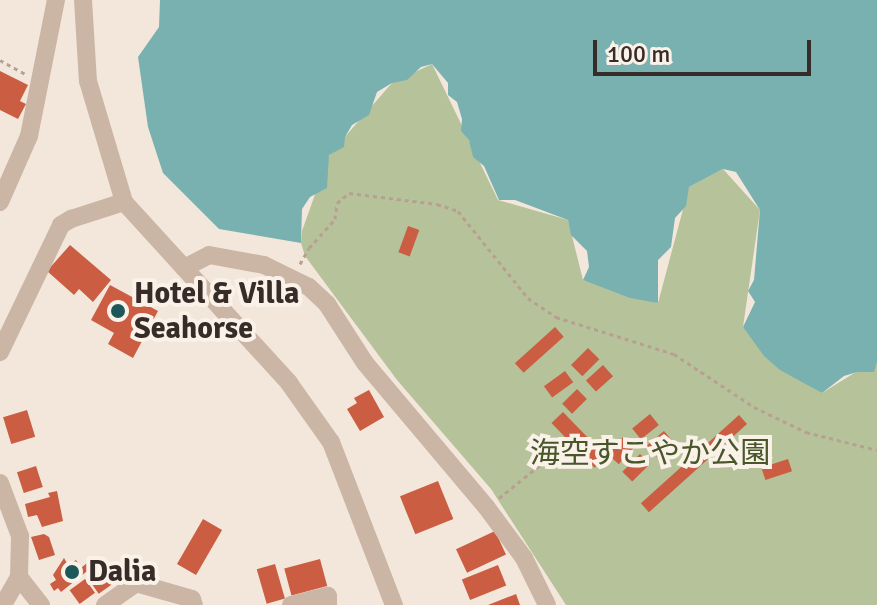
<!DOCTYPE html>
<meta charset="utf-8">
<style>
body{margin:0}
#map{position:relative;width:877px;height:605px;overflow:hidden;background:#f3e7db;font-family:Signika,"Noto Sans JP",sans-serif}
div>[style]{position:absolute}
.green>*{inset:0;background:#b6c29a}
.water>*{inset:0;background:#79b1b1}
.building>*{inset:0;background:#ca5d42;transform-origin:0 0}
.path>*{height:3px;margin-top:-1.5px;transform-origin:0;background:repeating-linear-gradient(90deg,#b7a091 0 4px,transparent 0 8px)}
.minor>*{height:18px;margin:-9px;padding:0 9px;transform-origin:9px;border-radius:9px;background:#cbb6a6}
.dots>*{width:22px;height:22px;translate:-50% -50%;box-sizing:border-box;border:4px solid #faf1e8;border-radius:50%}
span{translate:-50% -50%;white-space:nowrap;text-align:center;line-height:1.15;-webkit-text-stroke:8px #faf1e8;paint-order:stroke}
.poi-label{font-size:30px;color:#372c28;font-weight:700}
.left{translate:0 -50%;text-align:left}
.park-label{font-size:30px;color:#48562a}
.scale{position:absolute;left:593px;top:40px;width:218px;height:36px;box-sizing:border-box;border:4px solid #372c28;border-top:0;padding-left:10px;font-size:24px;line-height:28px;white-space:nowrap;color:#372c28;-webkit-text-stroke:6px #faf1e8;paint-order:stroke}
</style>
<div id="map">
<div class="green">
<i style="clip-path:polygon(432px 64px,498px 200px,568px 220px,583px 280px,658px 303px,689px 187px,723px 169px,760px 210px,743px 327px,822px 393px,877px 359px,877px 605px,566px 605px,491px 489px,397px 380px,305px 256px,301px 243px,302px 231px,329px 155px,392px 83px)"></i>
</div>
<div class="water">
<i style="clip-path:polygon(160px 0,877px 0,877px 362px,874px 372px,857px 372px,844px 376px,822px 393px,780px 370px,764px 356px,743px 327px,755px 302px,748px 291px,754px 280px,760px 210px,736px 172px,723px 169px,689px 187px,686px 206px,675px 218px,671px 247px,658px 260px,658px 303px,630px 298px,583px 280px,589px 267px,587px 251px,571px 235px,568px 220px,515px 200px,499px 200px,484px 166px,473px 157px,469px 140px,461px 131px,462px 119px,457px 102px,448px 95px,448px 83px,432px 64px,421px 67px,407px 80px,392px 83px,377px 92px,369px 115px,352px 125px,345px 137px,344px 147px,329px 155px,327px 188px,310px 197px,302px 209px,301px 243px,219px 229px,163px 173px,148px 127px,138px 57px,159px 27px)"></i>
</div>
<div class="building">
<i style="clip-path:polygon(0 71px,28px 85px,20px 101px,26px 104px,18px 119px,0 110px)"></i>
<i style="left:408px;top:226px;width:12px;height:28px;rotate:20deg"></i>
<i style="clip-path:polygon(70px 245px,111px 280px,93px 302px,79px 289px,74px 295px,47px 271px)"></i>
<i style="clip-path:polygon(110px 285px,158px 311px,133px 358px,108px 344px,114px 333px,91px 320px)"></i>
<i style="left:555px;top:327px;width:13px;height:54px;rotate:48deg"></i>
<i style="left:588px;top:348px;width:16px;height:24px;rotate:45deg"></i>
<i style="left:603px;top:365px;width:15px;height:23px;rotate:48deg"></i>
<i style="left:565px;top:371px;width:14px;height:26px;rotate:54deg"></i>
<i style="left:577px;top:389px;width:14px;height:21px;rotate:45deg"></i>
<i style="clip-path:polygon(369px 390px,384px 417px,360px 431px,347px 409px,357px 403px,354px 398px)"></i>
<i style="left:27px;top:410px;width:28px;height:25px;rotate:73deg"></i>
<i style="left:563px;top:412px;width:62px;height:16px;rotate:46deg"></i>
<i style="left:650px;top:414px;width:14px;height:23px;rotate:51deg"></i>
<i style="left:739px;top:415px;width:12px;height:132px;rotate:48deg"></i>
<i style="left:664px;top:431px;width:17px;height:22px;rotate:50deg"></i>
<i style="left:623px;top:437px;width:15px;height:23px;rotate:42deg"></i>
<i style="left:640px;top:454px;width:14px;height:25px;rotate:45deg"></i>
<i style="left:788px;top:459px;width:13px;height:28px;rotate:72deg"></i>
<i style="left:36px;top:466px;width:22px;height:20px;rotate:72deg"></i>
<i style="left:438px;top:481px;width:41px;height:41px;rotate:68deg"></i>
<i style="clip-path:polygon(57px 491px,63px 521px,42px 527px,37px 515px,28px 517px,25px 504px,50px 497px,48px 493px)"></i>
<i style="left:203px;top:519px;width:22px;height:52px;rotate:30deg"></i>
<i style="left:495px;top:531px;width:26px;height:43px;rotate:65deg"></i>
<i style="clip-path:polygon(44px 534px,49px 537px,55px 555px,39px 560px,31px 537px)"></i>
<i style="clip-path:polygon(64px 558px,68px 565px,76px 560px,81px 568px,87px 563px,91px 568px,61px 592px,58px 588px,54px 591px,50px 584px,56px 580px,53px 575px)"></i>
<i style="left:320px;top:559px;width:28px;height:37px;rotate:75deg"></i>
<i style="left:275px;top:564px;width:36px;height:19px;rotate:74deg"></i>
<i style="left:103px;top:565px;width:21px;height:20px;rotate:55deg"></i>
<i style="left:498px;top:565px;width:22px;height:39px;rotate:68deg"></i>
<i style="left:85px;top:579px;width:17px;height:19px;rotate:54deg"></i>
<i style="clip-path:polygon(516px 594px,520px 605px,488px 605px)"></i>
</div>
<div class="path">
<i style="left:0;top:60px;width:29px;rotate:29deg"></i>
<i style="left:300px;top:264px;width:18px;rotate:-61deg"></i>
<i style="left:309px;top:248px;width:39px;rotate:-48deg"></i>
<i style="left:335px;top:219px;width:16px;rotate:-83deg"></i>
<i style="left:337px;top:203px;width:16px;rotate:-40deg"></i>
<i style="left:349px;top:193px;width:89px;rotate:7.1deg"></i>
<i style="left:437px;top:204px;width:22px;rotate:18deg"></i>
<i style="left:458px;top:211px;width:112px;rotate:51.2deg"></i>
<i style="left:528px;top:298px;width:34px;rotate:34deg"></i>
<i style="left:556px;top:317px;width:124px;rotate:17.4deg"></i>
<i style="left:674px;top:354px;width:96px;rotate:33.5deg"></i>
<i style="left:754px;top:407px;width:58px;rotate:25.7deg"></i>
<i style="left:806px;top:432px;width:73px;rotate:14.2deg"></i>
<i style="left:499px;top:498px;width:85px;rotate:-38.8deg"></i>
</div>
<div class="minor">
<i style="left:83px;top:0;width:81px;rotate:86.5deg"></i>
<i style="left:88px;top:81px;width:126px;rotate:73.4deg"></i>
<i style="left:124px;top:202px;width:245px;rotate:47.6deg"></i>
<i style="left:289px;top:383px;width:72px;rotate:54.6deg"></i>
<i style="left:331px;top:442px;width:175px;rotate:68.9deg"></i>
<i style="left:0;top:202px;width:72px;rotate:-66.3deg"></i>
<i style="left:29px;top:136px;width:139px;rotate:-78.8deg"></i>
<i style="left:184px;top:268px;width:28px;rotate:-27deg"></i>
<i style="left:209px;top:255px;width:56px;rotate:10.3deg"></i>
<i style="left:264px;top:265px;width:50px;rotate:26.1deg"></i>
<i style="left:309px;top:287px;width:25px;rotate:43deg"></i>
<i style="left:327px;top:304px;width:70px;rotate:57.2deg"></i>
<i style="left:365px;top:363px;width:189px;rotate:49.9deg"></i>
<i style="left:487px;top:508px;width:62px;rotate:53.5deg"></i>
<i style="left:524px;top:558px;width:52px;rotate:63.9deg"></i>
<i style="left:0;top:352px;width:141px;rotate:-64.3deg"></i>
<i style="left:61px;top:225px;width:12px;rotate:-31deg"></i>
<i style="left:71px;top:219px;width:56px;rotate:-17.8deg"></i>
<i style="left:0;top:483px;width:57px;rotate:69.3deg"></i>
<i style="left:20px;top:536px;width:41px;rotate:91.4deg"></i>
<i style="left:19px;top:577px;width:32px;rotate:120deg"></i>
<i style="left:19px;top:577px;width:36px;rotate:52deg"></i>
<i style="left:105px;top:605px;width:38px;rotate:-35deg"></i>
<i style="left:136px;top:583px;width:58px;rotate:15.9deg"></i>
<i style="left:192px;top:599px;width:6px;rotate:72deg"></i>
<i style="left:291px;top:605px;width:38px;rotate:-14deg"></i>
<i style="left:328px;top:596px;width:9px;rotate:90deg"></i>
</div>
<div class="dots">
<i style="left:118px;top:311px;background:#1c585a"></i>
<i style="left:72px;top:572px;background:#1c585a"></i>
</div>
<div class="poi-label">
<span class="left" style="left:134px;top:311px">Hotel &amp; Villa<br>Seahorse</span>
<span class="left" style="left:88px;top:572px">Dalia</span>
</div>
<div class="park-label">
<span style="left:650px;top:454px">海空すこやか公園</span>
</div>
<div class="scale">100 m</div>
</div>
